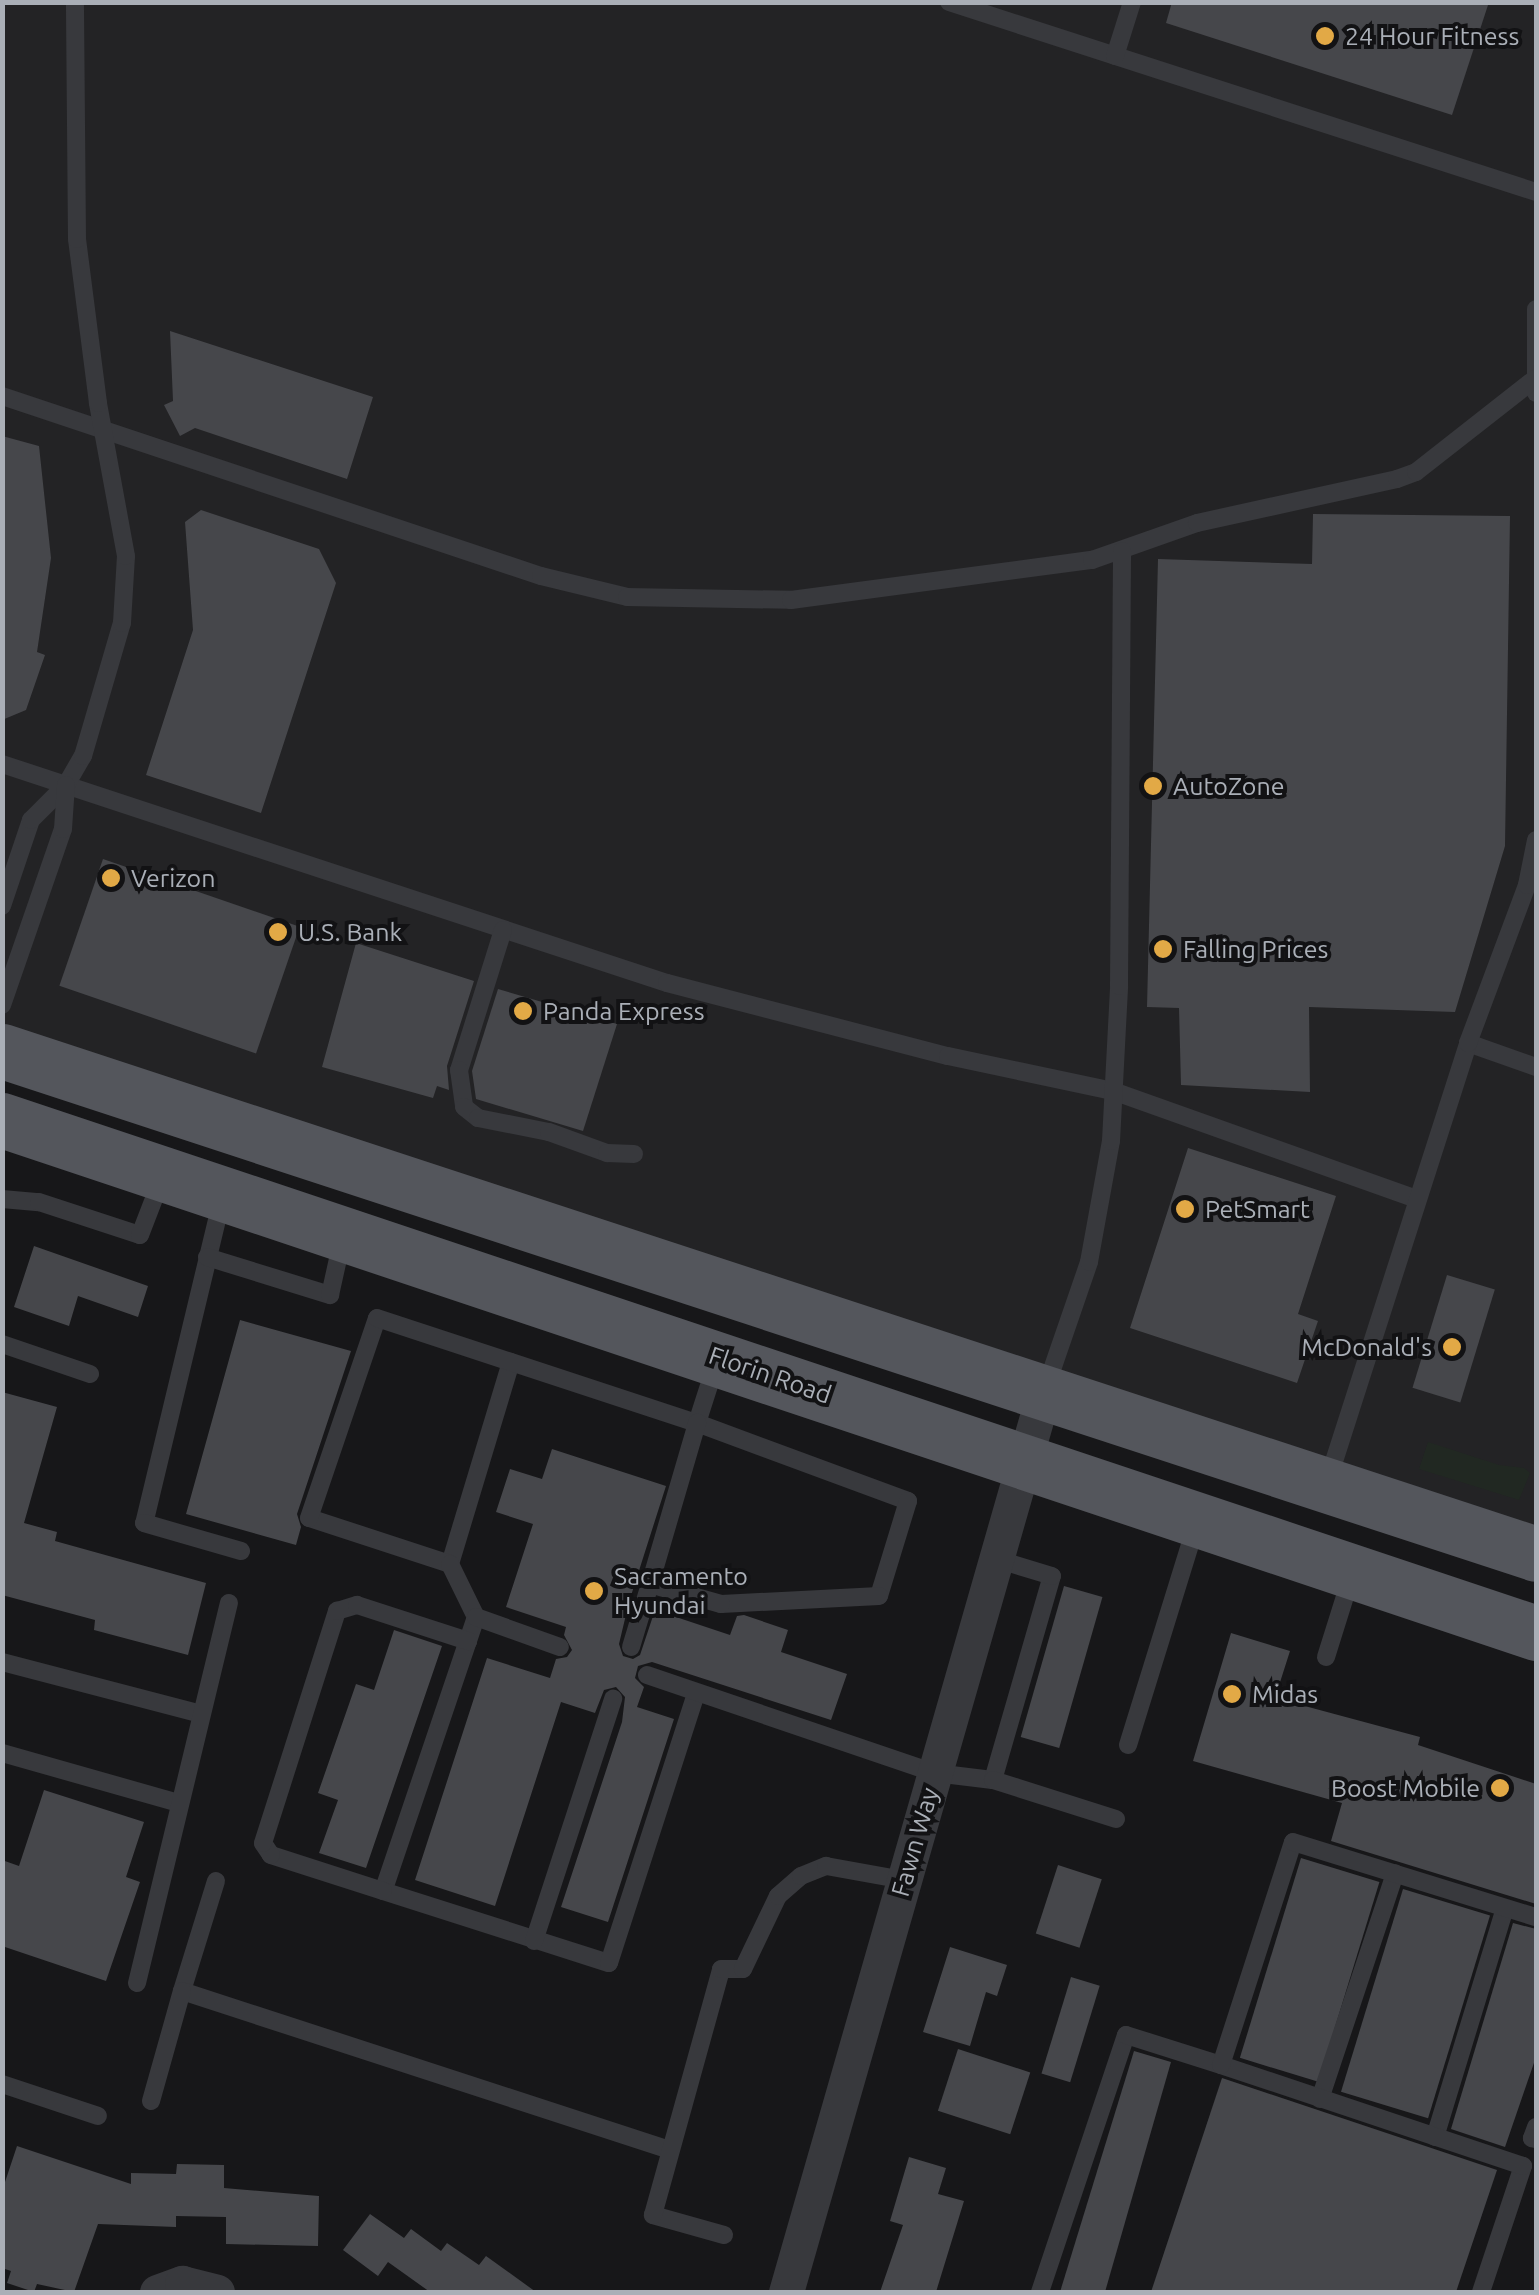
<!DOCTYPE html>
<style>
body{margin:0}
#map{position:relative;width:1539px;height:2295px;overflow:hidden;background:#171719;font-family:Ubuntu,sans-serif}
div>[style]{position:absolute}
.built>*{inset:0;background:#232325}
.green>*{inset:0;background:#212822}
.building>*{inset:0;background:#46474b;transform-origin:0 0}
.lane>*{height:18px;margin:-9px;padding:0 9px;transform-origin:9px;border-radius:9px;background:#38393d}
.street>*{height:35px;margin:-17.5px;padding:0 17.5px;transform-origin:17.5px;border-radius:17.5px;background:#38393d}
.primary>*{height:55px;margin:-27.5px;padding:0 27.5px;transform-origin:27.5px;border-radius:27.5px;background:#54565c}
.dots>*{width:28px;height:28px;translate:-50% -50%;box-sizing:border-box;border:5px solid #121214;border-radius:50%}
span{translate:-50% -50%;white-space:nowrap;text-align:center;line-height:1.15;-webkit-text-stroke:8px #121214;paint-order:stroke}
.poi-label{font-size:25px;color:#aaafb7}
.left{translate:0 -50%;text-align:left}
.right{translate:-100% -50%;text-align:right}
.street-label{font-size:25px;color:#aaafb7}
.frame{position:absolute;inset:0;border:5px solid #aaafb7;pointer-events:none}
</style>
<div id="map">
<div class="built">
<i style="clip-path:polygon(3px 3px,1536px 3px,1536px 1552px,3px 1052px)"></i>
</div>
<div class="green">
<i style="clip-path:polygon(1428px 1442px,1499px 1465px,1524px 1468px,1530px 1473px,1519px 1500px,1419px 1469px)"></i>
</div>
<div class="building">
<i style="clip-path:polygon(1172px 2px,1489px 2px,1452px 115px,1166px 23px)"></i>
<i style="clip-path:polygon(170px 331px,373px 397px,347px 479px,195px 428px,180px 436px,164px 405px,173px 401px)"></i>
<i style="clip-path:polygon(2px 436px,39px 446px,51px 558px,37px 652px,45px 655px,26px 710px,2px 720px)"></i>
<i style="clip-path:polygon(201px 510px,319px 549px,336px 583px,261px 813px,146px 775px,193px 630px,185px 522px)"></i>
<i style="clip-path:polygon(1313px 514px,1510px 516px,1505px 846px,1455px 1012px,1309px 1007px,1310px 1092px,1181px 1085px,1179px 1008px,1147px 1007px,1158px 559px,1312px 564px)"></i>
<i style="left:103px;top:859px;width:208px;height:134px;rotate:19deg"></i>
<i style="clip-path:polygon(356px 943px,474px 981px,447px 1066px,449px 1090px,437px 1086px,433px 1098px,322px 1067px)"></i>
<i style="clip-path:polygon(498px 989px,617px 1024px,583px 1131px,476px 1099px,472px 1071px)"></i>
<i style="clip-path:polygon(1188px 1148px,1336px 1196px,1298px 1314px,1318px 1321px,1297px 1383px,1130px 1328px)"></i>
<i style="clip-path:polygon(34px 1246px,148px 1286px,138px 1317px,78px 1296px,69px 1326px,14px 1307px)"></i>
<i style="left:1447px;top:1275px;width:50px;height:118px;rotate:17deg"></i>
<i style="clip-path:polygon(240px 1320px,351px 1351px,297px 1514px,301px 1527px,296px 1545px,186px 1514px)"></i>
<i style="clip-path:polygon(2px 1392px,57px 1407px,24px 1523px,57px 1532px,55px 1541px,206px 1583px,188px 1655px,94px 1630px,95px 1620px,2px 1595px)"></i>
<i style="clip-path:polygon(552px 1449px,666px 1486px,629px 1602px,619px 1644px,623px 1656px,633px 1659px,640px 1655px,655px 1610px,730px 1635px,737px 1616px,744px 1615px,788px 1630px,781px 1652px,847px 1674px,831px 1720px,652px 1662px,638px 1666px,635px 1678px,644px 1687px,637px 1707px,674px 1719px,608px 1922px,561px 1907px,622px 1722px,625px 1697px,616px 1687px,604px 1690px,595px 1713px,561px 1702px,495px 1906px,415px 1880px,487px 1658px,550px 1678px,556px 1659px,567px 1657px,572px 1650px,564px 1635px,566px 1627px,506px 1607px,533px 1524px,496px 1512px,510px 1469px,542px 1479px)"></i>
<i style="left:1064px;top:1586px;width:40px;height:157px;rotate:16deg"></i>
<i style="clip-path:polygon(394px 1630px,442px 1646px,366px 1868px,319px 1853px,338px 1800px,318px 1793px,356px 1684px,374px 1690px)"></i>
<i style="clip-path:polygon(1231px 1633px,1290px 1651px,1275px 1698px,1420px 1737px,1418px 1745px,1536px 1784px,1536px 1904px,1331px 1841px,1342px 1803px,1193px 1761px)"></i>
<i style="clip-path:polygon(44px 1790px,144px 1822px,126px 1877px,140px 1882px,106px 1981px,2px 1946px,2px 1860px,19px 1866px)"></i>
<i style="left:1301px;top:1858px;width:82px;height:209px;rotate:17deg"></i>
<i style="left:1058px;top:1865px;width:46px;height:72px;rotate:18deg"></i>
<i style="left:1403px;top:1889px;width:91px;height:212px;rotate:17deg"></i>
<i style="clip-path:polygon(1513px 1923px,1536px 1929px,1536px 2057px,1505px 2147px,1451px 2129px)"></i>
<i style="clip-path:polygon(950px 1947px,1007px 1965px,997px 1996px,986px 1992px,970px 2046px,923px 2032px)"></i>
<i style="left:1071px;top:1977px;width:30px;height:101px;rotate:17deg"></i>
<i style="left:958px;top:2049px;width:76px;height:65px;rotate:18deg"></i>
<i style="clip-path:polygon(1134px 2051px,1171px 2062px,1105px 2292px,1060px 2292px)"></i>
<i style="clip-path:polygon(1222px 2078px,1497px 2170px,1456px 2292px,1151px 2292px)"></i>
<i style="clip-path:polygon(17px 2146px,131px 2184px,131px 2173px,176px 2174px,177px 2164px,224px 2165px,224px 2188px,319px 2196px,318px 2246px,226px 2244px,226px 2217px,176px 2216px,176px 2227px,98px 2224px,74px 2292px,37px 2284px,34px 2292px,7px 2283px,11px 2271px,2px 2268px,2px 2191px)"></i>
<i style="clip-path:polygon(909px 2157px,946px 2168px,938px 2194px,964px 2201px,936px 2292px,880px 2292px,903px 2225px,890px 2221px)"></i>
<i style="clip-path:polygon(370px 2214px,404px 2238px,411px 2229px,441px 2251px,447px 2243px,479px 2265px,486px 2256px,536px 2292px,430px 2292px,388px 2262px,378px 2276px,343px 2250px)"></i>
</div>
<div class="lane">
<i style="left:949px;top:2px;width:617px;rotate:17.94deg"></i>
<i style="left:1115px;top:56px;width:57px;rotate:-72.5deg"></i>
<i style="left:1536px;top:309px;width:84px;rotate:90deg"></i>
<i style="left:2px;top:396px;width:568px;rotate:18.47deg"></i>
<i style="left:541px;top:576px;width:89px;rotate:13.7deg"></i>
<i style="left:627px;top:597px;width:164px;rotate:1deg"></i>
<i style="left:791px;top:600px;width:304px;rotate:-7.6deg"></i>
<i style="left:1092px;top:560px;width:111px;rotate:-19.4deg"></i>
<i style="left:1197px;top:523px;width:205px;rotate:-12.4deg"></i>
<i style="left:1397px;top:479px;width:20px;rotate:-20deg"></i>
<i style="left:1416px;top:472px;width:152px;rotate:-38.1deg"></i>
<i style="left:2px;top:764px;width:700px;rotate:18.23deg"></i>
<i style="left:667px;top:983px;width:290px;rotate:14.6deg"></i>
<i style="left:948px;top:1056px;width:169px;rotate:12deg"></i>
<i style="left:1113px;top:1091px;width:323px;rotate:19.6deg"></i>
<i style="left:2px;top:906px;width:91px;rotate:-71.4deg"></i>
<i style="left:31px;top:820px;width:49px;rotate:-45deg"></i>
<i style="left:66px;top:785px;width:34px;rotate:-60deg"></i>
<i style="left:83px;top:756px;width:139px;rotate:-73.7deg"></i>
<i style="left:122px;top:623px;width:67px;rotate:-86.6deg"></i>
<i style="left:126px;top:556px;width:156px;rotate:-100.4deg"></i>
<i style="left:98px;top:403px;width:165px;rotate:-97.3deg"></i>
<i style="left:77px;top:239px;width:237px;rotate:-90.5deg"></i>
<i style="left:503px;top:930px;width:147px;rotate:107.4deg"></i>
<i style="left:459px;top:1070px;width:37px;rotate:82deg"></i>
<i style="left:464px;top:1107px;width:18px;rotate:38deg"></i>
<i style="left:478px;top:1118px;width:72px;rotate:11.2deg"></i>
<i style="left:549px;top:1132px;width:62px;rotate:19.9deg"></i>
<i style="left:607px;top:1153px;width:27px;rotate:2deg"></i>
<i style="left:2px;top:1005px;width:186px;rotate:-70.9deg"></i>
<i style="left:63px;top:829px;width:44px;rotate:-86.1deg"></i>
<i style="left:1468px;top:1043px;width:72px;rotate:19.4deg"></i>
<i style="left:2px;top:1199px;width:37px;rotate:5deg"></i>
<i style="left:39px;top:1202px;width:106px;rotate:18.1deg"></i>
<i style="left:140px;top:1235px;width:61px;rotate:-68.9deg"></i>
<i style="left:222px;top:1199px;width:333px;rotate:103.5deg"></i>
<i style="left:144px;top:1523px;width:101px;rotate:16.1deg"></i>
<i style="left:207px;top:1257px;width:129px;rotate:17.2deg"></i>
<i style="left:330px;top:1295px;width:55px;rotate:-77.5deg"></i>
<i style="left:2px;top:1344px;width:93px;rotate:18.8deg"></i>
<i style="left:511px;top:1362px;width:211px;rotate:106.8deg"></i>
<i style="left:450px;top:1564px;width:148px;rotate:-161.9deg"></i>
<i style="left:309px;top:1518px;width:211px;rotate:-71.2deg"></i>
<i style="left:377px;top:1318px;width:337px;rotate:18.2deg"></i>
<i style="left:697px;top:1423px;width:59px;rotate:-72.2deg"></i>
<i style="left:1046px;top:1387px;width:132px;rotate:-71deg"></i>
<i style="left:1089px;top:1262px;width:123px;rotate:-79.7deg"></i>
<i style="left:1111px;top:1141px;width:155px;rotate:-87deg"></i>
<i style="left:1119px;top:986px;width:435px;rotate:-89.6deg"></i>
<i style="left:697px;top:1423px;width:225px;rotate:20.3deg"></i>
<i style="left:908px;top:1501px;width:99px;rotate:107deg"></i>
<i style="left:879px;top:1596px;width:158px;rotate:177.1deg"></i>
<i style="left:721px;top:1604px;width:74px;rotate:-164.3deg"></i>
<i style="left:650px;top:1584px;width:168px;rotate:-73.7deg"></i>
<i style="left:1328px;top:1480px;width:459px;rotate:-72.2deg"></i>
<i style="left:1468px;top:1043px;width:169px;rotate:-69.5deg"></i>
<i style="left:1527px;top:885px;width:46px;rotate:-78.7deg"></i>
<i style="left:450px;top:1564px;width:59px;rotate:63.9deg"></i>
<i style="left:476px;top:1617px;width:289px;rotate:108.7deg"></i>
<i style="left:383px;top:1891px;width:237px;rotate:17.7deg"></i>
<i style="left:609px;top:1963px;width:284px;rotate:-72.1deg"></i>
<i style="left:476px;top:1617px;width:89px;rotate:19.7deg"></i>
<i style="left:631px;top:1647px;width:66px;rotate:-73.2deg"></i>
<i style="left:1326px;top:1657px;width:84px;rotate:-72.6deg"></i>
<i style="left:2px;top:1662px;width:206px;rotate:14.6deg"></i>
<i style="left:647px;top:1675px;width:304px;rotate:18.8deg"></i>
<i style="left:935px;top:1773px;width:58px;rotate:6.9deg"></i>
<i style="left:993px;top:1780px;width:212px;rotate:-73.9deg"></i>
<i style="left:1052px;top:1576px;width:59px;rotate:-163.1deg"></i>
<i style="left:1128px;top:1745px;width:230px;rotate:-72.8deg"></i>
<i style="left:2px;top:1753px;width:184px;rotate:15.8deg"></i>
<i style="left:993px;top:1780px;width:129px;rotate:17.6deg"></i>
<i style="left:216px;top:1881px;width:115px;rotate:107.2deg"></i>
<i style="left:182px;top:1991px;width:513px;rotate:18.05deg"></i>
<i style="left:383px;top:1891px;width:118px;rotate:-162.2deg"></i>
<i style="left:271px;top:1855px;width:14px;rotate:-124deg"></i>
<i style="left:263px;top:1843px;width:244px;rotate:-72.3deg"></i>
<i style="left:337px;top:1611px;width:21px;rotate:-17deg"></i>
<i style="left:357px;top:1605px;width:117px;rotate:18deg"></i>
<i style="left:534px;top:1941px;width:255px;rotate:-71.9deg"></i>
<i style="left:137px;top:1983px;width:391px;rotate:-76.4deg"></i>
<i style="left:2px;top:2084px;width:101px;rotate:18.4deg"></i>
<i style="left:1320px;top:2099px;width:238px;rotate:-71.6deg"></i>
<i style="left:151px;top:2101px;width:114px;rotate:-74.3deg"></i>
<i style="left:1536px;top:2127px;width:12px;rotate:110deg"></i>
<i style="left:1532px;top:2138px;width:4px;rotate:14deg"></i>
<i style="left:1435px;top:2137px;width:239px;rotate:-73deg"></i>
<i style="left:724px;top:2235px;width:74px;rotate:-164.3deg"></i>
<i style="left:653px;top:2215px;width:255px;rotate:-74.5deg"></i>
<i style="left:721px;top:1969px;width:22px"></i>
<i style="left:743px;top:1969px;width:81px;rotate:-64.4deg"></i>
<i style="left:778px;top:1896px;width:30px;rotate:-41deg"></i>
<i style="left:801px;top:1876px;width:27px;rotate:-22deg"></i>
<i style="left:826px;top:1866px;width:79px;rotate:10.2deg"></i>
<i style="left:1040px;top:2292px;width:271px;rotate:-71.5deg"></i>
<i style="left:1126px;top:2035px;width:100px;rotate:17.5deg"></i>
<i style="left:1481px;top:2292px;width:133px;rotate:-71.6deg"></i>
<i style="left:1523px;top:2166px;width:318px;rotate:-161.5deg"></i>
<i style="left:1221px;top:2065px;width:234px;rotate:-72.1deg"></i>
<i style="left:1293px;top:1842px;width:254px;rotate:17.2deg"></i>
</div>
<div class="street">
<i style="left:157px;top:2292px;width:27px;rotate:-20deg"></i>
<i style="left:182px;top:2283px;width:36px;rotate:14deg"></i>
<i style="left:786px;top:2292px;width:936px;rotate:-74deg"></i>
</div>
<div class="primary">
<i style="left:2px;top:1051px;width:1614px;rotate:18.15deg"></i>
<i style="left:2px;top:1120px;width:1618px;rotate:18.49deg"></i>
</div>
<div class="dots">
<i style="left:1325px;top:36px;background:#e2a946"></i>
<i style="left:1153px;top:786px;background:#e2a946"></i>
<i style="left:111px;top:878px;background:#e2a946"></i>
<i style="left:278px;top:932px;background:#e2a946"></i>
<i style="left:1163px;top:949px;background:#e2a946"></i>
<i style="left:523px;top:1011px;background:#e2a946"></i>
<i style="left:1185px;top:1209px;background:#e2a946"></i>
<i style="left:1452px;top:1347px;background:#e2a946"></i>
<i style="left:594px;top:1591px;background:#e2a946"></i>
<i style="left:1232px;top:1694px;background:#e2a946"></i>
<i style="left:1500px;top:1788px;background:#e2a946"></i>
</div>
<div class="poi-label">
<span class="left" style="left:1345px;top:36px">24 Hour Fitness</span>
<span class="left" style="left:1173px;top:786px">AutoZone</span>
<span class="left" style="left:131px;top:878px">Verizon</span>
<span class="left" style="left:298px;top:932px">U.S. Bank</span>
<span class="left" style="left:1183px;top:949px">Falling Prices</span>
<span class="left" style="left:543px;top:1011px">Panda Express</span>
<span class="left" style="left:1205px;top:1209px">PetSmart</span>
<span class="right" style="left:1432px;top:1347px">McDonald's</span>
<span class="left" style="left:614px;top:1591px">Sacramento<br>Hyundai</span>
<span class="left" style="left:1252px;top:1694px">Midas</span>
<span class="right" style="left:1480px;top:1788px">Boost Mobile</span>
</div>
<div class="street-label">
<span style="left:770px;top:1375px;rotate:19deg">Florin Road</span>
<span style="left:915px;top:1842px;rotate:-74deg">Fawn Way</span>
</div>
<div class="frame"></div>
</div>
